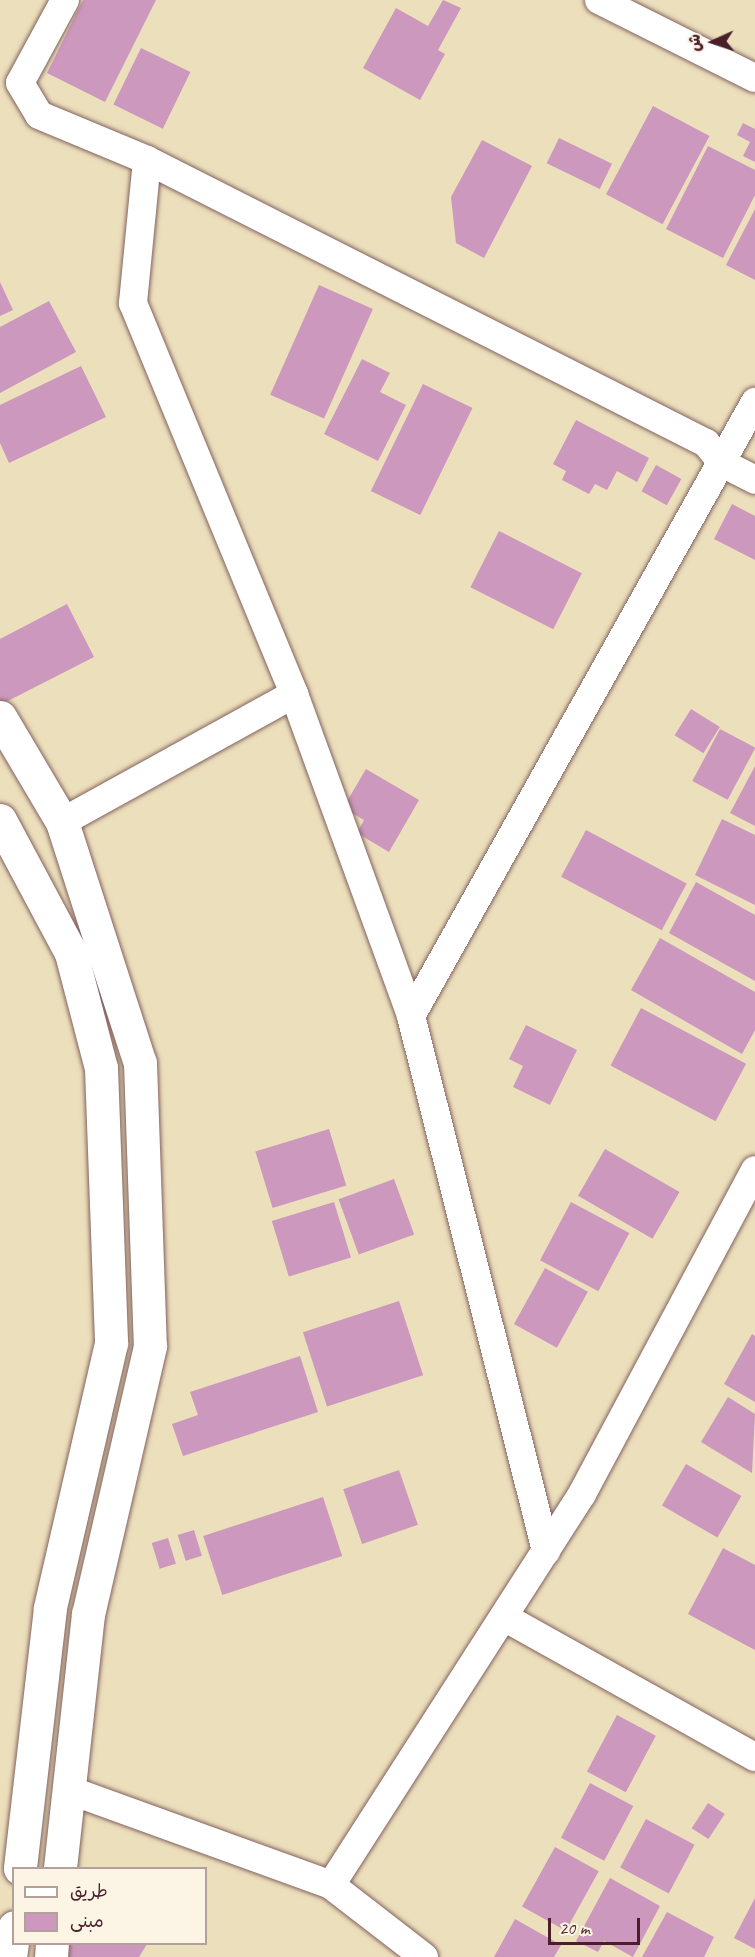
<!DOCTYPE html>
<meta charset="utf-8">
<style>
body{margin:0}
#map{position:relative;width:755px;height:1957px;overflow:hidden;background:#ecdfbc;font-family:Caveat,"Playpen Sans Arabic",sans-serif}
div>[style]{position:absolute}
.building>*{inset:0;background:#cc98bd;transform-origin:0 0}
.roads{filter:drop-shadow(0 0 2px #83625e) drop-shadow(0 0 2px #83625e)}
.minor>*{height:28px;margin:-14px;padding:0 14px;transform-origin:14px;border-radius:14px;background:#fff}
.tertiary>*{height:33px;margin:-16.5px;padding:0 16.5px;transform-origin:16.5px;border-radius:16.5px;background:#fff}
span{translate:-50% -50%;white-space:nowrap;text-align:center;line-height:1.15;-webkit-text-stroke:6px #fcf5e5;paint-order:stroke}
.legend{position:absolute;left:12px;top:1867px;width:195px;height:78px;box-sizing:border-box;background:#fcf5e5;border:2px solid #b59f9b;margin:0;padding:8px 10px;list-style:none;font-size:18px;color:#4a1f2b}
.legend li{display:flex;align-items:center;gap:12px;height:30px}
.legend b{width:30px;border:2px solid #b59f9b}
.north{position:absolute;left:683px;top:12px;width:60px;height:60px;-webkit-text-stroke:4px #fcf5e5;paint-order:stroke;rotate:267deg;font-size:16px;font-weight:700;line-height:24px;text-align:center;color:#4a1f2b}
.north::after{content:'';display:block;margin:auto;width:21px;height:27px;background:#4a1f2b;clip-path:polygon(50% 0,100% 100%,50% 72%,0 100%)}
.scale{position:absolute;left:548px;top:1918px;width:92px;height:27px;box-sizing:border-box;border:3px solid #4a1f2b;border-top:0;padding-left:8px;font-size:18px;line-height:21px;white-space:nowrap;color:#4a1f2b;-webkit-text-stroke:4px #fcf5e5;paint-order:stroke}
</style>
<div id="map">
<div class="building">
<i style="clip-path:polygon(83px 0,156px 0,105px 102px,47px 73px)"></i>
<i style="clip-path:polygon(443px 0,461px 8px,438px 50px,445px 54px,420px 100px,363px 68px,396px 8px,428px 26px)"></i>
<i style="left:141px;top:48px;width:55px;height:63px;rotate:26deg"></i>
<i style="left:653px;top:106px;width:64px;height:100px;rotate:28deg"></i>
<i style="clip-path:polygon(743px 123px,755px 129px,755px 162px,743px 156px,750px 142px,737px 135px)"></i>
<i style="left:559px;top:138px;width:59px;height:28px;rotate:26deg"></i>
<i style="clip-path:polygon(482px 140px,532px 166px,484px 258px,456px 243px,451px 197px)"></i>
<i style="clip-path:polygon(708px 146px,755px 170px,755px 195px,723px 258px,666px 229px)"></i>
<i style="clip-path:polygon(755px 209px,755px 280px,726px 265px)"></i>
<i style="clip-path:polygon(0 282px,13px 310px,0 316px)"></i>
<i style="left:319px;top:285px;width:59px;height:120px;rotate:24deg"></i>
<i style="clip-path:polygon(49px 301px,76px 352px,0 393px,0 327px)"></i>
<i style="clip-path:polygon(362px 359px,390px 373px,380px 392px,406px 405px,378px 461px,324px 434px)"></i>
<i style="clip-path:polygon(81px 366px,106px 417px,9px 463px,0 443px,0 405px)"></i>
<i style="left:423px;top:384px;width:55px;height:119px;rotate:26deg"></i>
<i style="clip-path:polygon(576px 420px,649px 458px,637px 482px,617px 471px,607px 490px,595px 484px,589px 494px,562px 480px,566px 471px,553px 464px)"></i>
<i style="left:656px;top:465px;width:29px;height:30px;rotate:29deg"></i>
<i style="clip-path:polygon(732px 504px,755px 516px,755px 560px,714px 539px)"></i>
<i style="left:499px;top:531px;width:93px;height:63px;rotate:27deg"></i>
<i style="clip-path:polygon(67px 604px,94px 657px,0 705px,0 639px)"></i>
<i style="left:691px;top:709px;width:34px;height:31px;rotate:32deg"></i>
<i style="left:720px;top:729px;width:40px;height:59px;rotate:28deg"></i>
<i style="clip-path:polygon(755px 766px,755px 826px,730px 813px)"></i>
<i style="clip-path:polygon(366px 769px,419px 800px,389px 852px,357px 833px,364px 820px,343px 808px)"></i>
<i style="clip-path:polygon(722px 819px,755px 835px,755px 905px,695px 875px)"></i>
<i style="left:586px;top:830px;width:114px;height:53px;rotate:28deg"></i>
<i style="clip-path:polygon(696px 882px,755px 915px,755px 981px,669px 933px)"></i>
<i style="clip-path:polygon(660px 938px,755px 992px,755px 1030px,742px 1054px,631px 990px)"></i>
<i style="left:641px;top:1008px;width:119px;height:65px;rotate:28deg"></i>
<i style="clip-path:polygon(526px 1025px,577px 1050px,550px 1105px,513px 1087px,523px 1066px,509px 1059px)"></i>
<i style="left:329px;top:1129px;width:59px;height:77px;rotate:73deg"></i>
<i style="left:605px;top:1149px;width:86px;height:54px;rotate:30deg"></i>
<i style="left:394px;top:1179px;width:59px;height:59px;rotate:70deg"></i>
<i style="left:334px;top:1202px;width:58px;height:65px;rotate:73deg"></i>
<i style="left:571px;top:1202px;width:66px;height:66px;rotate:28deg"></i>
<i style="left:545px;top:1268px;width:49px;height:64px;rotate:29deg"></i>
<i style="left:399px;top:1301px;width:78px;height:101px;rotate:72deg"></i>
<i style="clip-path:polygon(752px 1334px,755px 1336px,755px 1402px,724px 1384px)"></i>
<i style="clip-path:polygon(300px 1356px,318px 1412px,183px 1456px,172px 1424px,198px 1415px,190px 1392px)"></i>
<i style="clip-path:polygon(728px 1397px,755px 1414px,752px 1473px,701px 1442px)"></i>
<i style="left:686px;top:1464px;width:64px;height:48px;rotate:30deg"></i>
<i style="left:399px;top:1470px;width:58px;height:59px;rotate:71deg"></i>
<i style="left:323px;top:1497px;width:62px;height:126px;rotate:72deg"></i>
<i style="left:194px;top:1530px;width:27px;height:17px;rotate:73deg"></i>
<i style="left:168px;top:1538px;width:27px;height:17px;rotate:73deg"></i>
<i style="clip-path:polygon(723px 1548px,755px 1565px,755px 1650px,688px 1614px)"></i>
<i style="left:617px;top:1715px;width:44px;height:64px;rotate:28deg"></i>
<i style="left:590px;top:1783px;width:49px;height:62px;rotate:28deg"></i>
<i style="left:708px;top:1803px;width:20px;height:30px;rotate:33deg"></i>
<i style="left:646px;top:1819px;width:55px;height:55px;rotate:28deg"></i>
<i style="left:555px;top:1847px;width:50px;height:68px;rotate:29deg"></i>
<i style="clip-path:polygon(610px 1878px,660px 1906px,633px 1957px,604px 1941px,598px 1952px,576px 1941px)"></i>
<i style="clip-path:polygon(755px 1898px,755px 1949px,734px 1938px)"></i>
<i style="clip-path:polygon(667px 1912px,714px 1937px,704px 1957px,642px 1957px)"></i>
<i style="clip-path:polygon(515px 1919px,561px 1945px,554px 1957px,494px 1957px)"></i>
<i style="clip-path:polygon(66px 1944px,147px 1944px,139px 1957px,69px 1957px,61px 1952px)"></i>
</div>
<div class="roads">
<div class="minor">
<i style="left:65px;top:0;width:94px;rotate:118.5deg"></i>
<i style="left:20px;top:83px;width:37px;rotate:59deg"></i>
<i style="left:39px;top:115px;width:117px;rotate:22.6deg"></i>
<i style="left:147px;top:160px;width:627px;rotate:26.85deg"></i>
<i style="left:706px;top:443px;width:26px;rotate:51deg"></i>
<i style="left:722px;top:463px;width:37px;rotate:27deg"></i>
<i style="left:599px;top:0;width:174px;rotate:26.6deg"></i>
<i style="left:147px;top:160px;width:144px;rotate:95.6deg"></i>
<i style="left:133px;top:303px;width:423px;rotate:67.6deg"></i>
<i style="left:294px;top:694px;width:343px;rotate:70deg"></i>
<i style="left:411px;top:1016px;width:552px;rotate:75.84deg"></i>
<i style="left:62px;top:822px;width:265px;rotate:-28.9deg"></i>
<i style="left:411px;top:1016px;width:704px;rotate:-60.74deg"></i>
<i style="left:504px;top:1617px;width:287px;rotate:29.2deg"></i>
<i style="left:69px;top:1790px;width:279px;rotate:19.9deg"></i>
<i style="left:424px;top:1957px;width:118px;rotate:-142.3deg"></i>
<i style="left:331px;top:1885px;width:465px;rotate:-57.3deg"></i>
<i style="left:582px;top:1494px;width:367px;rotate:-61.9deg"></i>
</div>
<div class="tertiary">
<i style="left:0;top:717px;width:122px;rotate:59.4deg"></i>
<i style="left:62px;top:822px;width:253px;rotate:72.1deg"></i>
<i style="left:140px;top:1063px;width:283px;rotate:88deg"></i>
<i style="left:150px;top:1346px;width:275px;rotate:103deg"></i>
<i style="left:88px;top:1614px;width:256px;rotate:96.3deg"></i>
<i style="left:0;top:820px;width:151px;rotate:61.9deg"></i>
<i style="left:71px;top:953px;width:119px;rotate:75.4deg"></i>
<i style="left:101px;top:1068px;width:275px;rotate:87.9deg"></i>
<i style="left:111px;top:1343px;width:272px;rotate:103deg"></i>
<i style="left:50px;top:1608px;width:262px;rotate:96.6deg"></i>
<i style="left:10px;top:1957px;width:30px;rotate:-82deg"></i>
<i style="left:51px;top:1957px;width:13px;rotate:-86deg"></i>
</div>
</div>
<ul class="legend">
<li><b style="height:8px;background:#fff"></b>طريق</li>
<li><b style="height:16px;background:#cc98bd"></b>مبنى</li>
</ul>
<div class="north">ش</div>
<div class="scale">20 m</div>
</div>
